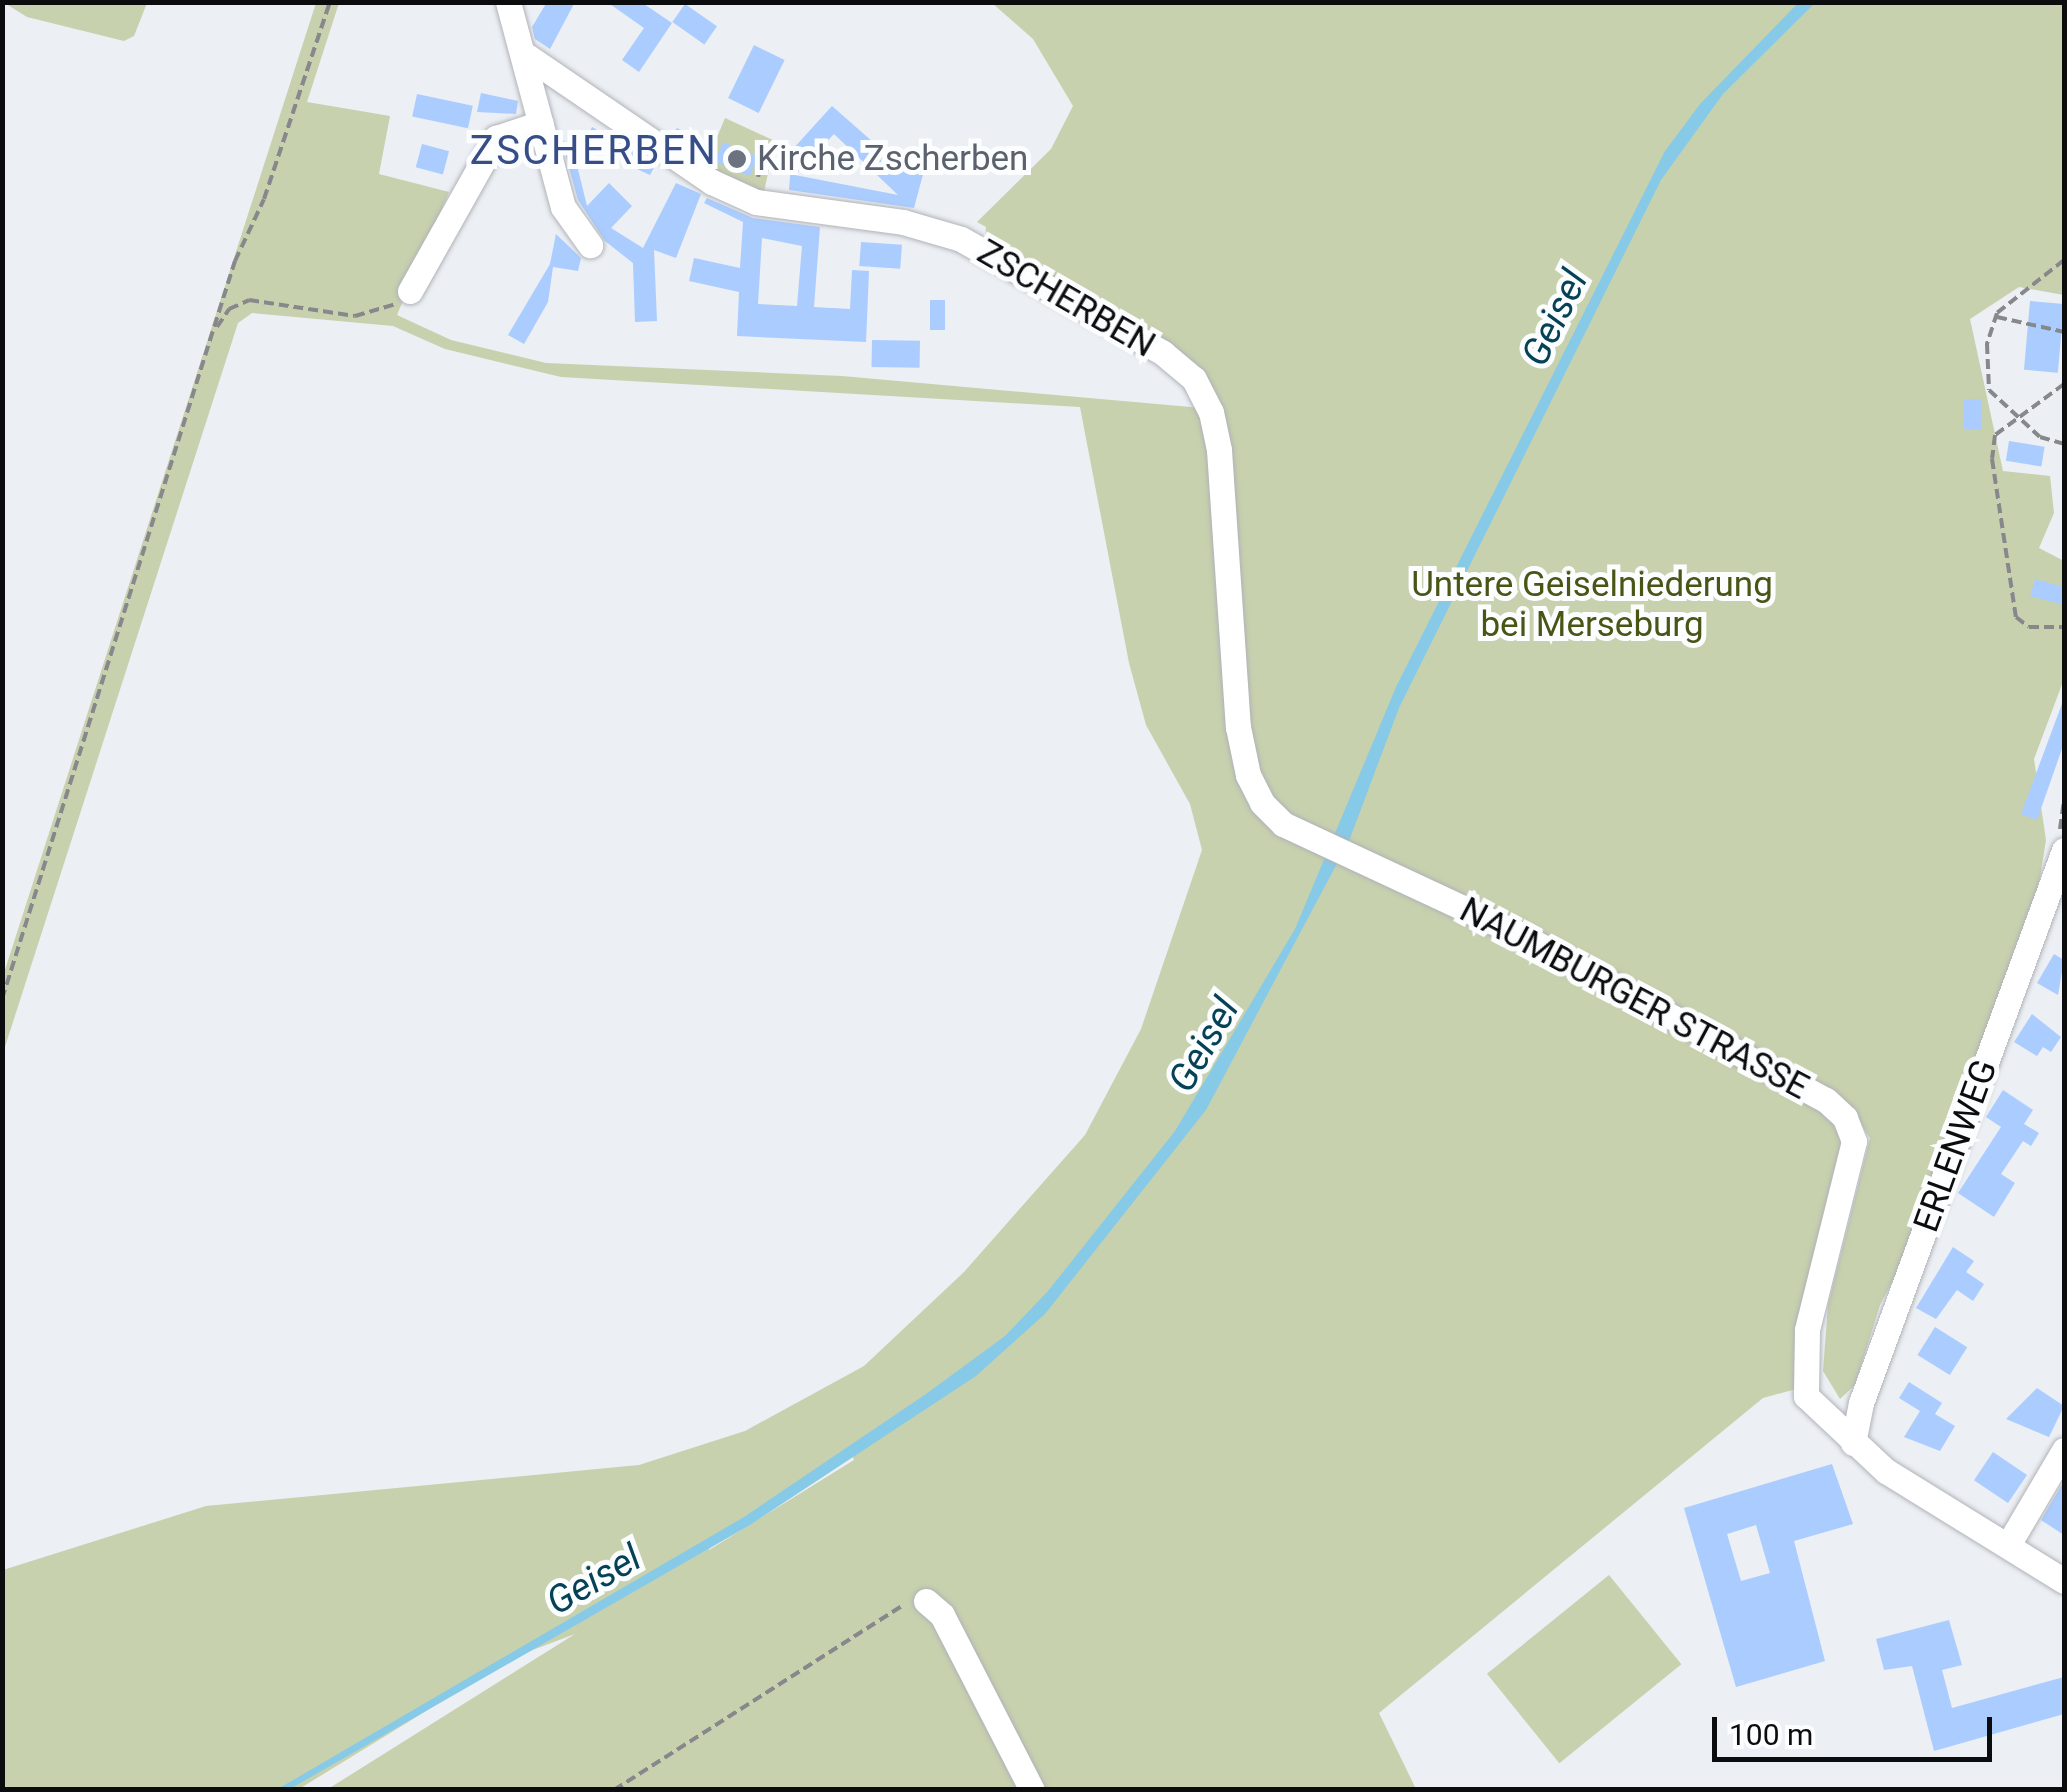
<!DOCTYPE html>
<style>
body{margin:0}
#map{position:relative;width:2067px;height:1792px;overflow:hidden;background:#eceff4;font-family:Roboto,sans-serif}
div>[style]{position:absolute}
.green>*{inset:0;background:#c7d1ae;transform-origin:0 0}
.water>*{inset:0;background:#87cae8}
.building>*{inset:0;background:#acf;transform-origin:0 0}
.path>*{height:4px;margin-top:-2px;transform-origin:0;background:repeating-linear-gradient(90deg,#86888b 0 10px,transparent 0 15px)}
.roads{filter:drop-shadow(0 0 2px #b0b3b7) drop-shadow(0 0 2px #b0b3b7)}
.minor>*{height:25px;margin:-12.5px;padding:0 12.5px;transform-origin:12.5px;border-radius:12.5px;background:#fff}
.dots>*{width:28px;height:28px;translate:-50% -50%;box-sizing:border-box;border:5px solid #fbfdfe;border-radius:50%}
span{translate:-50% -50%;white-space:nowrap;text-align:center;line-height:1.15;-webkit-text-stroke:10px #fbfdfe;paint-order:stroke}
.worship-label{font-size:35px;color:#5b616d}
.left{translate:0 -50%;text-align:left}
.street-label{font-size:35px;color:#0b0c0e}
.park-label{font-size:35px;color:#485515}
.water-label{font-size:38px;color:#064257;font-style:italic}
.quarter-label{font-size:40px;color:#364d87;letter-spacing:2.5px}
.frame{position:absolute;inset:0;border:5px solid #0b0c0e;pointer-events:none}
.scale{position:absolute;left:1712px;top:1717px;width:280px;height:45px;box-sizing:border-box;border:5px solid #0b0c0e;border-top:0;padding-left:12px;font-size:30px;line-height:35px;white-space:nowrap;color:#0b0c0e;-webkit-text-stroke:8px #fbfdfe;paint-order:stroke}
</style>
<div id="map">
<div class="green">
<i style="clip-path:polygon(3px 2px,147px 2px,147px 3px,134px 36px,124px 41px,27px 17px)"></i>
<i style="clip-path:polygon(evenodd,316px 3px,339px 3px,307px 102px,390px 116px,379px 174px,449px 192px,397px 315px,451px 340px,546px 363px,842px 376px,1213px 409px,1210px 390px,985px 239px,986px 227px,977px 222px,1051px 149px,1073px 106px,1033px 39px,992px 3px,2064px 3px,2064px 295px,2019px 287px,1970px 319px,2003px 471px,2050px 476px,2054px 513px,2039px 548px,2064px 561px,2064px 679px,2034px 759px,2046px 840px,2038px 890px,1904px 1260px,1880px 1305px,1855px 1385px,1840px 1399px,1823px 1371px,1828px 1305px,1870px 1138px,1857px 1118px,1801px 1305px,1796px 1389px,1763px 1398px,1379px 1713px,1416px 1789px,328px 1789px,575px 1634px,514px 1657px,299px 1789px,3px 1789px,3px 1570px,206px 1506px,639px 1465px,745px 1431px,864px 1366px,964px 1272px,1085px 1135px,1141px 1029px,1202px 850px,1190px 804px,1146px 725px,1129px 663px,1080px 407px,561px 377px,445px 349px,393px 326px,252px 313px,238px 323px,3px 1053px,3px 976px,316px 3px,850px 1449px,854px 1460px,709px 1550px,709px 1549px,850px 1449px)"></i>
<i style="clip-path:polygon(725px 118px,775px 141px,764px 192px,704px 169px)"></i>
<i style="left:1609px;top:1575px;width:115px;height:157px;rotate:51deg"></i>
</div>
<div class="water">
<i style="clip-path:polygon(1798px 3px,1815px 3px,1723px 94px,1661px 180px,1399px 708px,1349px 841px,1206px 1110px,1045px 1314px,976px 1376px,750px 1525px,290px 1789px,276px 1790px,744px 1517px,926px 1394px,1005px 1336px,1048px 1291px,1175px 1131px,1295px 929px,1396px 687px,1665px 151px,1700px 104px)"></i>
</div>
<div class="building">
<i style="clip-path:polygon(547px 2px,575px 2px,550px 49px,535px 39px,532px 27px)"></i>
<i style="clip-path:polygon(607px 2px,641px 2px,672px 23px,639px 72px,622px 60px,644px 28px)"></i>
<i style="left:685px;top:4px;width:39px;height:22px;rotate:35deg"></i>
<i style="left:754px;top:45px;width:34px;height:59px;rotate:26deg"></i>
<i style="clip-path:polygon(481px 93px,518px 101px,516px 114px,477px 112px)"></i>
<i style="left:417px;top:94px;width:57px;height:23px;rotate:12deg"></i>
<i style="clip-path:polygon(evenodd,832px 106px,906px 171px,910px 157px,926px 163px,914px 208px,789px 190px,792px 150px,832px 106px,834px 134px,898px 195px,795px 175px,834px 134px)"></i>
<i style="clip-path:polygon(592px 127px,656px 164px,650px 175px,583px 144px)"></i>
<i style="clip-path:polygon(677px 128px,709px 145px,703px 156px,672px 135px)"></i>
<i style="clip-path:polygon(561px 139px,573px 149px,587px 206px,609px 183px,632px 206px,611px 228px,643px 248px,676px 183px,701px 194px,676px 258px,654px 250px,657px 321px,635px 322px,633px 263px,605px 241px,578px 200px)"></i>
<i style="left:723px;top:142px;width:38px;height:21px;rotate:23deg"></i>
<i style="left:422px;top:144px;width:28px;height:24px;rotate:15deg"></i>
<i style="clip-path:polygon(evenodd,707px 198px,753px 218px,820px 227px,814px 307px,850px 309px,852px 270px,869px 271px,866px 342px,737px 336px,739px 292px,689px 281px,694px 258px,740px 268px,743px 222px,704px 203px,707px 198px,762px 238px,802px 246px,797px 306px,758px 304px,762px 238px)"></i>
<i style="clip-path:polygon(556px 234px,581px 258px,578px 271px,553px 267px,548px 302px,524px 344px,508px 335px,550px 264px)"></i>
<i style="left:861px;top:242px;width:41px;height:24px;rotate:4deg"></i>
<i style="left:930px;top:300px;width:15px;height:30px"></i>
<i style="left:2030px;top:301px;width:34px;height:69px;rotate:5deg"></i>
<i style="left:872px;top:340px;width:48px;height:27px;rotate:1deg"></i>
<i style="left:1964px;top:399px;width:18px;height:30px"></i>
<i style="left:2009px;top:441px;width:36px;height:20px;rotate:9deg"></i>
<i style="clip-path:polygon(2035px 579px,2064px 587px,2064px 605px,2030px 596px)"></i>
<i style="clip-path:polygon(2063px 701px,2064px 743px,2037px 820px,2021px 814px)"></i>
<i style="clip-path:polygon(2054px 954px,2064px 960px,2058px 995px,2037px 983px)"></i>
<i style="clip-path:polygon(2032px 1014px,2061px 1037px,2051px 1052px,2043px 1047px,2037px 1056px,2014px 1042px)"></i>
<i style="clip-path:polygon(2003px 1090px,2033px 1110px,2024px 1124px,2039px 1133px,2031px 1146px,2023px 1141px,2001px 1174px,2015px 1183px,1994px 1217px,1958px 1193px,2001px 1127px,1986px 1117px)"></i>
<i style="clip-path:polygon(1953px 1247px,1974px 1261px,1966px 1272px,1984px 1284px,1973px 1301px,1957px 1290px,1936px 1319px,1916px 1308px)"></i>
<i style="left:1935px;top:1327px;width:38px;height:33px;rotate:32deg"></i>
<i style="clip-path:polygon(1909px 1382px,1942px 1403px,1935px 1414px,1955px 1426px,1940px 1451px,1904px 1437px,1920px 1411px,1899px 1398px)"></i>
<i style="clip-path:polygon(2037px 1388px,2064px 1406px,2049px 1437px,2006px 1419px)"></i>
<i style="left:1993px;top:1452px;width:41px;height:34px;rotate:34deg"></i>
<i style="clip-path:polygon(evenodd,1832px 1464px,1853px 1524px,1794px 1541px,1825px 1661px,1736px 1687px,1684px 1508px,1832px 1464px,1756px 1525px,1770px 1573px,1741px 1581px,1727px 1534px,1756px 1525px)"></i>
<i style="clip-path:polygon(2064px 1481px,2064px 1535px,2041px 1520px)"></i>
<i style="clip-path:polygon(1949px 1620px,1962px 1665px,1942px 1670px,1952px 1708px,2064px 1677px,2064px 1714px,1934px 1751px,1912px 1666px,1884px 1670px,1876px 1639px)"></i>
</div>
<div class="path">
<i style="left:758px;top:177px;width:23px;rotate:-75deg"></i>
<i style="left:2064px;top:260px;width:85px;rotate:141.7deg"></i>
<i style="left:1997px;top:313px;width:33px;rotate:108deg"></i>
<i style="left:1987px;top:344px;width:46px;rotate:87.5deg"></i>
<i style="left:1989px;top:390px;width:69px;rotate:42.7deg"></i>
<i style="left:2040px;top:437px;width:25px;rotate:16deg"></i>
<i style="left:1997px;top:317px;width:69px;rotate:12.6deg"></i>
<i style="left:217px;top:327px;width:22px;rotate:-56deg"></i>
<i style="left:229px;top:309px;width:22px;rotate:-24deg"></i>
<i style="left:249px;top:300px;width:107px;rotate:8.6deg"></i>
<i style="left:355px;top:316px;width:43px;rotate:-16.3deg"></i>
<i style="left:2064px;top:384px;width:86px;rotate:143.5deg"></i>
<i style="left:1995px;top:435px;width:24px;rotate:97deg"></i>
<i style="left:1992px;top:459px;width:160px;rotate:81.4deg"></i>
<i style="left:2016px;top:617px;width:16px;rotate:38deg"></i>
<i style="left:2029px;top:627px;width:35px"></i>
<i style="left:2060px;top:829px;width:29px;rotate:-82deg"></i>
<i style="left:2px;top:999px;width:774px;rotate:-72.48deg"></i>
<i style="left:235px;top:261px;width:68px;rotate:-64.9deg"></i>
<i style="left:264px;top:199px;width:208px;rotate:-71.5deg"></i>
<i style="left:614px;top:1790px;width:343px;rotate:-32.6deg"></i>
</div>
<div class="roads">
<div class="minor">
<i style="left:508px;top:2px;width:212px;rotate:75deg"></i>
<i style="left:563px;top:207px;width:47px;rotate:54.6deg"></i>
<i style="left:527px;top:56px;width:224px;rotate:34.3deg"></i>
<i style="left:712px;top:182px;width:48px;rotate:24.4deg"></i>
<i style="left:756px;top:202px;width:148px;rotate:7.7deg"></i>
<i style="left:903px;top:222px;width:60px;rotate:16.3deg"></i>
<i style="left:961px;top:239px;width:232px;rotate:29.4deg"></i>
<i style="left:1163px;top:353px;width:40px;rotate:40deg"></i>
<i style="left:1194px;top:379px;width:37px;rotate:63deg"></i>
<i style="left:1211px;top:412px;width:39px;rotate:78deg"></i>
<i style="left:1219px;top:450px;width:278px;rotate:86.1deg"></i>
<i style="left:1238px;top:727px;width:49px;rotate:78.2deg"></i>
<i style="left:1248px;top:775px;width:31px;rotate:63deg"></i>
<i style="left:1262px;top:803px;width:30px;rotate:45deg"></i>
<i style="left:1283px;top:824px;width:256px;rotate:25deg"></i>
<i style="left:1515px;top:932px;width:353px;rotate:28.4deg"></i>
<i style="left:1826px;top:1100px;width:26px;rotate:43deg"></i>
<i style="left:1845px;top:1118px;width:25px;rotate:69deg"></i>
<i style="left:1854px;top:1141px;width:195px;rotate:104deg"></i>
<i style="left:1807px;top:1330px;width:66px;rotate:90.9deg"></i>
<i style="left:1806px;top:1396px;width:110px;rotate:43.2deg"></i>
<i style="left:1886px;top:1471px;width:209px;rotate:31.7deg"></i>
<i style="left:410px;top:291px;width:176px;rotate:-60.7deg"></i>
<i style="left:496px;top:138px;width:47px;rotate:-18.4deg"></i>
<i style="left:1853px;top:1443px;width:41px;rotate:-78.7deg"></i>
<i style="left:1861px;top:1403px;width:589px;rotate:-69.84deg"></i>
<i style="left:2008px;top:1545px;width:110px;rotate:-59.5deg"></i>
<i style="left:926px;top:1601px;width:21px;rotate:41deg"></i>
<i style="left:942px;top:1615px;width:197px;rotate:62.8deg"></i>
</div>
</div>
<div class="dots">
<i style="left:737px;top:159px;background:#6b7280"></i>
</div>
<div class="worship-label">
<span class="left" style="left:757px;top:159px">Kirche Zscherben</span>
</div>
<div class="street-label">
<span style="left:1066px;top:299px;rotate:30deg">ZSCHERBEN</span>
<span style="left:1634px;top:999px;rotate:28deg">NAUMBURGER STRASSE</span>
<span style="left:1956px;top:1146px;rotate:-70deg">ERLENWEG</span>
</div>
<div class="park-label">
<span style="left:1592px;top:605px">Untere Geiselniederung<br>bei Merseburg</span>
</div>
<div class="water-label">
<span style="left:1555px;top:318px;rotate:-64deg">Geisel</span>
<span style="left:1204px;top:1045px;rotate:-60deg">Geisel</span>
<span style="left:594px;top:1580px;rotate:-30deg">Geisel</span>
</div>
<div class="quarter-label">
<span style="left:594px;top:151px">ZSCHERBEN</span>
</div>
<div class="frame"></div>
<div class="scale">100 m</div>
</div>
